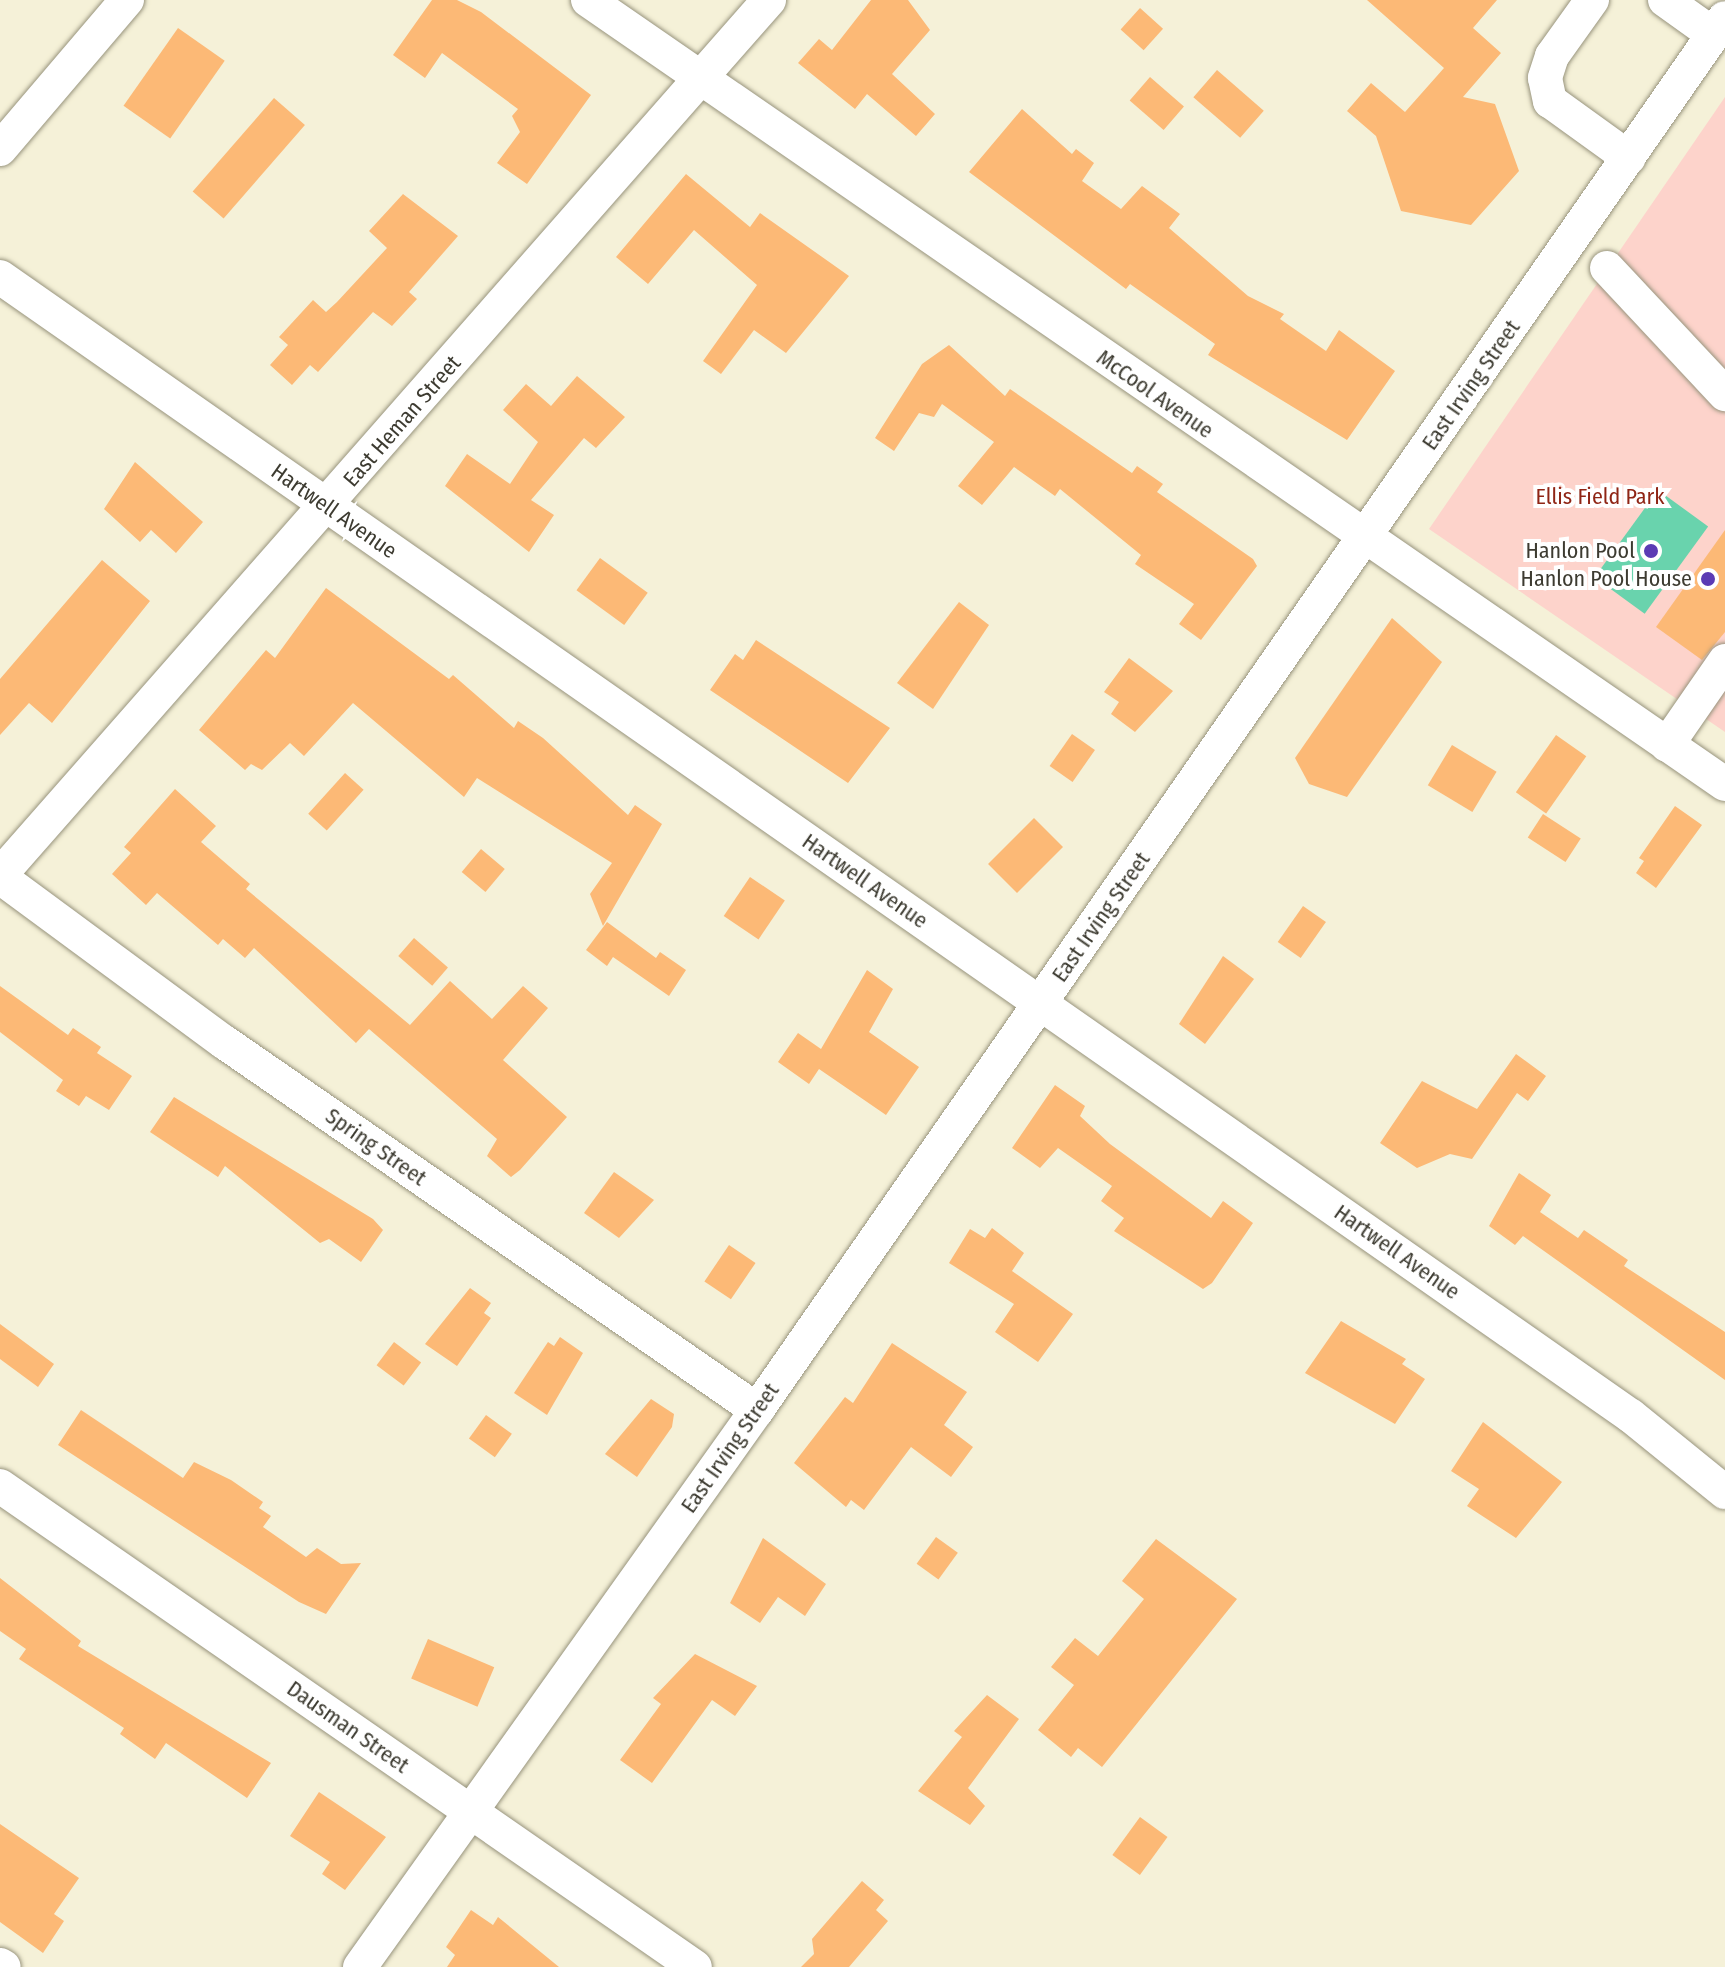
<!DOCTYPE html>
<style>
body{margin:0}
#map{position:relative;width:1725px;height:1967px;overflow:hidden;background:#f5f1d8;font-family:"Fira Sans Condensed",sans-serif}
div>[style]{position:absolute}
.green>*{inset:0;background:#fdd3cb}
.water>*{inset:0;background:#69d3ad;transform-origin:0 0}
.building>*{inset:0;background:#fcb976;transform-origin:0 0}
.roads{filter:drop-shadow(0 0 2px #98947d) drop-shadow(0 0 2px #98947d)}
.minor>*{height:34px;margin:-17px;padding:0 17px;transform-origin:17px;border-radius:17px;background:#fff}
.dots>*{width:22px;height:22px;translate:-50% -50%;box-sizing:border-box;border:4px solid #fff;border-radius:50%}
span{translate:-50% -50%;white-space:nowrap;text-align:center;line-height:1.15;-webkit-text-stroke:8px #fff;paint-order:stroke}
.street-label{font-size:22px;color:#3d3b31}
.park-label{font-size:22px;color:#8f2515}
.poi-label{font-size:22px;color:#3d3b31}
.right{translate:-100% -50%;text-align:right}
</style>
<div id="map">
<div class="green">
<i style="clip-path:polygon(1725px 97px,1725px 732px,1429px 529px)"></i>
</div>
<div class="water">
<i style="left:1658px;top:490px;width:62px;height:108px;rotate:36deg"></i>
</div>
<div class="building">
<i style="clip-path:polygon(432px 0,457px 0,481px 12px,591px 95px,527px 184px,497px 163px,520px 132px,512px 116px,518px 109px,442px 53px,425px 78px,393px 55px)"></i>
<i style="clip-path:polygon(871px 0,908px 0,930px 30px,892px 74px,935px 114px,916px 136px,867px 94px,855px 109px,798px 63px,819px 39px,832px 50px)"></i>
<i style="clip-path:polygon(1367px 0,1497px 0,1473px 28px,1501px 53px,1463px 97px,1495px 104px,1519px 171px,1471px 225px,1401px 211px,1376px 136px,1347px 111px,1371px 83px,1405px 112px,1444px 68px)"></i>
<i style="left:1140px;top:8px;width:31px;height:29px;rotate:42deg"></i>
<i style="left:178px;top:28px;width:57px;height:95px;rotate:35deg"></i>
<i style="left:1217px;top:70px;width:62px;height:36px;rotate:41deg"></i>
<i style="left:1150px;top:77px;width:45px;height:31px;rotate:41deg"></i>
<i style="left:274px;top:98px;width:41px;height:124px;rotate:41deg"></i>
<i style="clip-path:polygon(1022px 109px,1072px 154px,1076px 149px,1094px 163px,1082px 181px,1121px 209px,1142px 186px,1180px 214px,1169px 228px,1248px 296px,1284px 314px,1280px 319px,1326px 351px,1339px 330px,1395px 371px,1347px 440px,1208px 355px,1215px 344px,1130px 284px,1126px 289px,969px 172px)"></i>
<i style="clip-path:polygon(686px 174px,750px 227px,760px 213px,849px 276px,786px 353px,754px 330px,721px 374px,703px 361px,757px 285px,694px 230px,648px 284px,616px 257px)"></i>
<i style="clip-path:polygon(403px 194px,458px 236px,409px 292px,417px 299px,392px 326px,373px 312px,318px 372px,310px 365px,292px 385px,270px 365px,288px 345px,279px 337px,313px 300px,326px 312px,337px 302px,387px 248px,369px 231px)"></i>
<i style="clip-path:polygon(949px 345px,1005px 396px,1010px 389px,1132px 473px,1137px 466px,1163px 484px,1157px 492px,1253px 559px,1257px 566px,1201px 640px,1179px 624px,1194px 604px,1135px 564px,1141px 555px,1060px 489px,1055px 496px,1014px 467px,982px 505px,958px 486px,994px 442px,942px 404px,934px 417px,919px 413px,894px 451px,875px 438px,922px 364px)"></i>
<i style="clip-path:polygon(577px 376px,625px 417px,596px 448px,584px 438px,531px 500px,554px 515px,529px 552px,445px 486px,467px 454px,510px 484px,538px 442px,503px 410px,526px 384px,551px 406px)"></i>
<i style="clip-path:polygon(135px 462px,203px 522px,176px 553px,151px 530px,140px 542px,104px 509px)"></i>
<i style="clip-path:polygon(1725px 530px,1725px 632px,1702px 660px,1656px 627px)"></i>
<i style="left:600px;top:558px;width:59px;height:40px;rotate:36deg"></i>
<i style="clip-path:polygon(102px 560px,150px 601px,52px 723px,29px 703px,0 735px,0 679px)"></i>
<i style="clip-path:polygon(326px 588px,449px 679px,453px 675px,514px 728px,518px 721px,543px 738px,628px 815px,635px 805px,662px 824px,603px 926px,590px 894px,612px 863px,477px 778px,464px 797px,353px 703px,304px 756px,290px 743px,262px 770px,251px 764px,245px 770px,199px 730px,266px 650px,275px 658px)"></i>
<i style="clip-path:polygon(959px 602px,989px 625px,933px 709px,897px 683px)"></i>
<i style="clip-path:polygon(1392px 618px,1442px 662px,1347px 797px,1309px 784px,1295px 758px)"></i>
<i style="clip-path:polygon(756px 640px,890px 728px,848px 783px,710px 690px,735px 654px,743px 660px)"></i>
<i style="clip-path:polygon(1129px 658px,1173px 691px,1135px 732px,1111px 714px,1119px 702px,1104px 692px)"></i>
<i style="left:1072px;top:734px;width:28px;height:39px;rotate:35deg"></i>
<i style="left:1556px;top:735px;width:37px;height:70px;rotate:35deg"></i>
<i style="left:1452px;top:745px;width:52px;height:47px;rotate:31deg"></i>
<i style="left:345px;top:773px;width:25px;height:55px;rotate:42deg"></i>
<i style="clip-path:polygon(175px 789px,216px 826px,201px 842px,250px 884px,246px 889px,410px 1025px,450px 981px,492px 1019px,523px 986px,548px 1008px,503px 1060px,567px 1117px,520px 1170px,511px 1177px,487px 1156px,497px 1139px,369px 1029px,356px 1043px,254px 948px,245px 958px,223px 939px,218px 945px,157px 893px,146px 905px,112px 874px,131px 853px,124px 847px)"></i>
<i style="clip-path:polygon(1675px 806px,1702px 825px,1656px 888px,1636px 873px,1644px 861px,1639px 858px)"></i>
<i style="left:1543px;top:814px;width:45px;height:28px;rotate:33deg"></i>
<i style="left:1034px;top:818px;width:41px;height:65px;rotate:45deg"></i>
<i style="left:481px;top:849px;width:31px;height:30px;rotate:40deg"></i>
<i style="left:750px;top:877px;width:42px;height:47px;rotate:34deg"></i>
<i style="left:1303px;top:906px;width:28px;height:44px;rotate:35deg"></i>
<i style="clip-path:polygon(607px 922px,656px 958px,660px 952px,686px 970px,669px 996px,613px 957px,607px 966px,586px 950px)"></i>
<i style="left:414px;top:938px;width:45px;height:24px;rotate:41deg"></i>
<i style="clip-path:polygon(1223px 956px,1254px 979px,1205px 1044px,1179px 1024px)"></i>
<i style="clip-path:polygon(867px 970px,893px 989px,869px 1032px,919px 1067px,886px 1115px,819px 1069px,809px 1084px,778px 1062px,798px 1033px,821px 1049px)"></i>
<i style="clip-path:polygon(0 986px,68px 1035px,73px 1028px,101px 1047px,97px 1053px,132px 1076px,109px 1110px,86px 1096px,79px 1106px,56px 1091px,63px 1080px,0 1032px)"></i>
<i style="clip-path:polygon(1516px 1054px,1546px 1076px,1528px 1101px,1517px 1093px,1472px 1159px,1450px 1154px,1417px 1168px,1380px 1143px,1422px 1081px,1477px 1109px)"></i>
<i style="clip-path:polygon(1055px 1085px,1085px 1106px,1080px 1116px,1110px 1144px,1211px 1218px,1223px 1201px,1253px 1223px,1212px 1283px,1203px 1289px,1114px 1231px,1124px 1218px,1101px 1201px,1112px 1186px,1058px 1148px,1040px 1168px,1012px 1148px)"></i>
<i style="clip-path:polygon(174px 1097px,373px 1219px,383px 1230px,361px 1262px,329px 1239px,320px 1243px,225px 1166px,218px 1177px,150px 1132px)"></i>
<i style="clip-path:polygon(614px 1172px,654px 1200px,619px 1238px,584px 1213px)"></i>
<i style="clip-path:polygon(1519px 1173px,1551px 1195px,1540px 1212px,1578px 1238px,1584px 1230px,1628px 1260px,1624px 1266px,1725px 1332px,1725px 1380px,1523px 1236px,1515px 1245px,1489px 1226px)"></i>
<i style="clip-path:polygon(992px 1228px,1024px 1253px,1012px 1271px,1073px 1314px,1038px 1362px,995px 1332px,1014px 1304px,949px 1263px,970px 1229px,985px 1238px)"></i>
<i style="left:729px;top:1245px;width:32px;height:44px;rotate:34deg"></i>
<i style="clip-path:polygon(470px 1288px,491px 1303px,484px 1313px,491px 1318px,457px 1366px,425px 1344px)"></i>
<i style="clip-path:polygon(1341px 1321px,1406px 1359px,1402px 1364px,1425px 1379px,1395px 1424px,1305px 1373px)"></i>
<i style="clip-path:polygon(0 1324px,54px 1364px,38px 1387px,0 1359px)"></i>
<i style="clip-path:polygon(560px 1337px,583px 1353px,547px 1415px,514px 1393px,548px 1342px,554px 1346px)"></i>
<i style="left:394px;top:1342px;width:34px;height:29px;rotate:37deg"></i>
<i style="clip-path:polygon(892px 1343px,967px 1392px,944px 1425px,973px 1447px,951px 1477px,911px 1447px,864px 1510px,851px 1500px,846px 1507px,794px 1463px,845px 1397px,853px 1403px)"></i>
<i style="clip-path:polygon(651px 1399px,674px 1414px,672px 1427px,637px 1477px,605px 1454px)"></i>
<i style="clip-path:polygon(81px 1410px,183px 1478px,194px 1462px,231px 1480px,263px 1502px,259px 1508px,271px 1516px,263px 1527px,306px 1557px,317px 1548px,341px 1564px,361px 1563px,326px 1614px,299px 1602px,58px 1445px)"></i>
<i style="left:486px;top:1415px;width:32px;height:29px;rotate:36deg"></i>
<i style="clip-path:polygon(1483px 1422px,1562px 1482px,1516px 1538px,1467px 1506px,1479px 1489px,1451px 1471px)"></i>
<i style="left:936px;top:1537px;width:27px;height:33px;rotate:36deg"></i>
<i style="clip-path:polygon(763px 1538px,826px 1584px,805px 1616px,778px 1597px,760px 1623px,730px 1603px)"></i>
<i style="clip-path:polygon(1156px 1539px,1237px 1599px,1102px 1767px,1078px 1748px,1071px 1757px,1038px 1730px,1074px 1685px,1051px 1667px,1075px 1638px,1098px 1656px,1144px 1599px,1122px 1581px)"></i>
<i style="clip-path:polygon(0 1578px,81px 1641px,78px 1646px,271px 1763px,247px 1798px,166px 1743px,155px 1759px,120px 1734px,124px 1728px,19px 1659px,26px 1649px,0 1631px)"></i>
<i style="left:428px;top:1639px;width:72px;height:43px;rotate:23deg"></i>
<i style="clip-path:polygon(695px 1654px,757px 1686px,735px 1716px,712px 1700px,652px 1783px,620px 1760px,661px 1704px,653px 1698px)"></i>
<i style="clip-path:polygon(987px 1695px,1019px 1719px,968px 1788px,985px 1806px,970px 1825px,918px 1791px,962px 1737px,954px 1731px)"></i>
<i style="clip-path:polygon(319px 1792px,386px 1837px,345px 1890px,322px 1874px,330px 1862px,290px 1836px)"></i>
<i style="left:1140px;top:1817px;width:34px;height:47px;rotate:36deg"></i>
<i style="clip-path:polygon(0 1824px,79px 1878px,54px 1914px,64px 1921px,43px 1953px,0 1922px)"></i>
<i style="clip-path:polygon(862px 1881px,884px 1900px,876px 1910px,888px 1921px,849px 1967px,801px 1967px,814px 1954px,812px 1939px)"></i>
<i style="clip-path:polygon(471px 1910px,493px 1925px,498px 1917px,559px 1967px,447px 1967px,455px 1955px,446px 1947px)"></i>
</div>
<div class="roads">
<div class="minor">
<i style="left:588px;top:0;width:1381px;rotate:34.59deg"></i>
<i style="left:1592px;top:0;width:69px;rotate:125.5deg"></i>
<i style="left:1552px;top:56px;width:23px;rotate:108deg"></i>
<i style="left:1545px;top:78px;width:24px;rotate:78deg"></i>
<i style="left:1550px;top:101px;width:97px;rotate:35.8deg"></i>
<i style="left:1665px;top:0;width:60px;rotate:35.5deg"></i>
<i style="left:0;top:149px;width:196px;rotate:-49.6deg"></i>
<i style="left:1607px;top:268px;width:173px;rotate:46.9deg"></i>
<i style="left:0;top:277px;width:1989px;rotate:34.93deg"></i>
<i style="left:1631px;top:1416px;width:121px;rotate:39deg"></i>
<i style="left:1667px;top:745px;width:102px;rotate:-55.4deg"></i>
<i style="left:0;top:875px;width:1165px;rotate:-48.69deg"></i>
<i style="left:0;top:877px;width:278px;rotate:36.4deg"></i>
<i style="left:224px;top:1042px;width:648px;rotate:34.62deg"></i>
<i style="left:0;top:1486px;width:845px;rotate:34.69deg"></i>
<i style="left:0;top:1965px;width:4px;rotate:27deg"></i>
<i style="left:360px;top:1967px;width:684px;rotate:-54.52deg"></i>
<i style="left:757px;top:1410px;width:1695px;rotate:-55.19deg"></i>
</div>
</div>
<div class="dots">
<i style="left:1651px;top:551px;background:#5b3bb4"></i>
<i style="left:1708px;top:579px;background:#5b3bb4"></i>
</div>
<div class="street-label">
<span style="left:1471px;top:385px;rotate:-55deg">East Irving Street</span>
<span style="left:1155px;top:394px;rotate:35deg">McCool Avenue</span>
<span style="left:402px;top:421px;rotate:-49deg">East Heman Street</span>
<span style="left:334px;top:511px;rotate:35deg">Hartwell Avenue</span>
<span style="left:865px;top:881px;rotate:35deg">Hartwell Avenue</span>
<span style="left:1101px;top:917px;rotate:-55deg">East Irving Street</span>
<span style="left:376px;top:1147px;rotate:35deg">Spring Street</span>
<span style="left:1397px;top:1252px;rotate:35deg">Hartwell Avenue</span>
<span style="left:730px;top:1448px;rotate:-55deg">East Irving Street</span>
<span style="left:348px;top:1727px;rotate:35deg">Dausman Street</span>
</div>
<div class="park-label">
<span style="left:1600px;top:497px">Ellis Field Park</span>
</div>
<div class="poi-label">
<span class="right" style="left:1635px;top:551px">Hanlon Pool</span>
<span class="right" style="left:1692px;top:579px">Hanlon Pool House</span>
</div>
</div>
